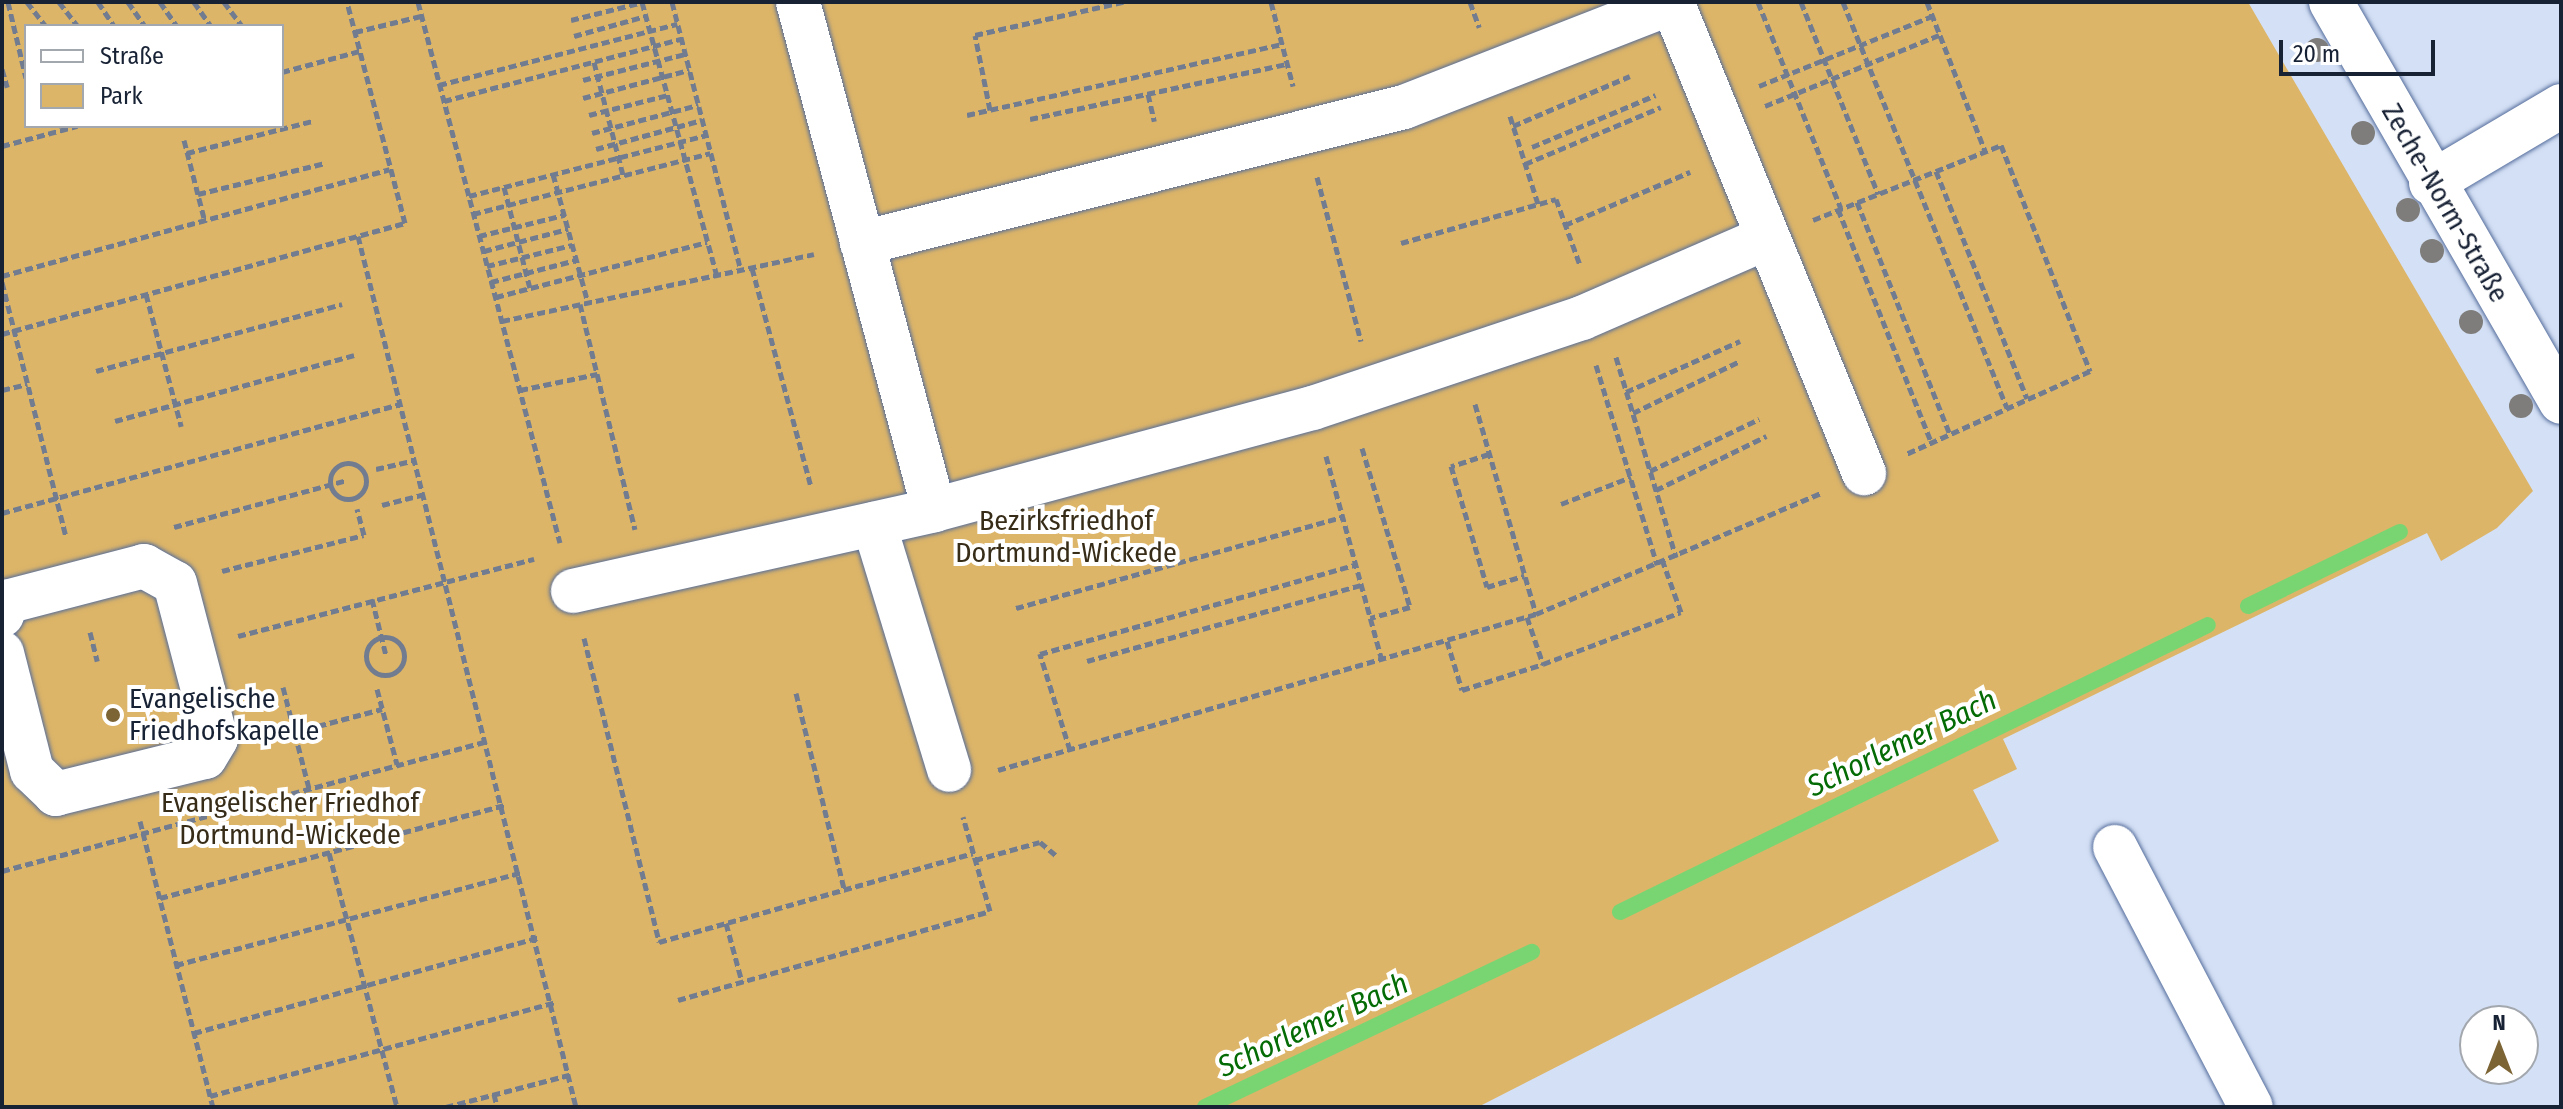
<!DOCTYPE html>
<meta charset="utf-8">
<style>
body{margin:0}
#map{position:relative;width:2563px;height:1109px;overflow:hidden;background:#d4e0f5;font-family:"Fira Sans Condensed",sans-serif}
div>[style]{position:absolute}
.green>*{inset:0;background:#ddb568}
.stream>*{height:16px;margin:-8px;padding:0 8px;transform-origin:8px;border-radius:8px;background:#79d572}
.path>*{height:5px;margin-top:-2.5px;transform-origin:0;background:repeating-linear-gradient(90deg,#717c90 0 8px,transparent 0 12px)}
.path>.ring{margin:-2.5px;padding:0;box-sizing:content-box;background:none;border:5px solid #717c90;border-radius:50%}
.roads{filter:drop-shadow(0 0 2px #556d9c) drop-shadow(0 0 2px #556d9c)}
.minor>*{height:44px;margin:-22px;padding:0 22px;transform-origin:22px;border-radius:22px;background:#fff}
.major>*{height:44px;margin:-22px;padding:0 22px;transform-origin:22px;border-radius:22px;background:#fff}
.trees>*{width:24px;height:24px;margin:-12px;border-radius:50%;background:#7e7d7b}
.dots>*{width:22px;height:22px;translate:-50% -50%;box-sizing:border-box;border:4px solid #fff;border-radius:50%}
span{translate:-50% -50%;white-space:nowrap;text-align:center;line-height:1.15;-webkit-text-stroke:8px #fff;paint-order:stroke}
.street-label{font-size:28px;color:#182235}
.park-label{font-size:28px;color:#372c17}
.poi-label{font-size:28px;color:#182235}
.left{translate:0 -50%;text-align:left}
.water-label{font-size:30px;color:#046b05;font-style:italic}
.frame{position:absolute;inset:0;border:4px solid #182235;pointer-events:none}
.legend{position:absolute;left:24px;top:24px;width:260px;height:104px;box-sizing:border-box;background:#fff;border:2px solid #a3a7ae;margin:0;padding:10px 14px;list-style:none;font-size:24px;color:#182235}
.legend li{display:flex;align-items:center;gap:16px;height:40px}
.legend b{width:40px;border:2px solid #a3a7ae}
.north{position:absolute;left:2459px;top:1005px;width:80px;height:80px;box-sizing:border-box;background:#fff;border:2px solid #a3a7ae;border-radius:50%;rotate:0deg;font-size:22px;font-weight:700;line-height:32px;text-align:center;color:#182235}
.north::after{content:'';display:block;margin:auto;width:28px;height:36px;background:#7c6435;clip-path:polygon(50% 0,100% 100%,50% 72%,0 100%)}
.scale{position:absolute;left:2279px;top:40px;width:156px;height:36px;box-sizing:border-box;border:4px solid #182235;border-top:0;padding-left:10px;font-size:24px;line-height:28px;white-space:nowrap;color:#182235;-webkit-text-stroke:6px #fff;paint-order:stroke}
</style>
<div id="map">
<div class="green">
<i style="clip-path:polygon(evenodd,2px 2px,2248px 2px,2533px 491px,2497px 528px,2441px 561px,2427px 533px,2003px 739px,2017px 769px,1973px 790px,1999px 841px,1478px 1107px,2px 1107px,2px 2px,26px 26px,282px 26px,282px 126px,26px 126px,26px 26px)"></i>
</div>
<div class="stream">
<i style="left:2248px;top:606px;width:169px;rotate:-26deg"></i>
<i style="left:1620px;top:912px;width:654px;rotate:-26.02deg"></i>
<i style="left:1205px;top:1107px;width:362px;rotate:-25.4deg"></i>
</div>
<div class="path">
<i style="left:8px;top:2px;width:78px;rotate:76.7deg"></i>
<i style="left:27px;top:2px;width:31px;rotate:52deg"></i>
<i style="left:59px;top:2px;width:31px;rotate:52deg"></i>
<i style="left:98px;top:2px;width:29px;rotate:56deg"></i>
<i style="left:128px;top:2px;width:29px;rotate:55deg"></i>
<i style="left:160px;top:2px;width:29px;rotate:55deg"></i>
<i style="left:194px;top:2px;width:29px;rotate:55deg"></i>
<i style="left:224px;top:2px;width:30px;rotate:53deg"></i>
<i style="left:418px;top:2px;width:559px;rotate:75.29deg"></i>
<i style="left:642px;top:2px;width:284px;rotate:74.7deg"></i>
<i style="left:672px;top:2px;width:278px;rotate:75.6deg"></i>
<i style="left:1271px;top:2px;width:87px;rotate:75.3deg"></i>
<i style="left:1470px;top:2px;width:27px;rotate:70deg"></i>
<i style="left:1758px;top:2px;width:222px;rotate:68.1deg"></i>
<i style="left:1801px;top:2px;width:207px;rotate:68.1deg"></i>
<i style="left:1843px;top:2px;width:438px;rotate:68deg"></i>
<i style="left:1927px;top:2px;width:160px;rotate:68.7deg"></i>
<i style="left:571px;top:20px;width:74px;rotate:-14deg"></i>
<i style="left:355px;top:32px;width:68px;rotate:-13.6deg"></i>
<i style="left:574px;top:36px;width:75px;rotate:-15.5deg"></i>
<i style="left:594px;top:62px;width:117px;rotate:75.6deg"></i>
<i style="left:2px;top:69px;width:19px;rotate:74deg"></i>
<i style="left:282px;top:72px;width:81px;rotate:-15.1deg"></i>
<i style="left:583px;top:80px;width:105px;rotate:-14.3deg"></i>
<i style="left:439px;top:85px;width:246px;rotate:-14.4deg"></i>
<i style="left:1759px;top:86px;width:187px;rotate:-22deg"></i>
<i style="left:1148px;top:94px;width:28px;rotate:77deg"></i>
<i style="left:583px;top:98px;width:110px;rotate:-14.8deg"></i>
<i style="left:444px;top:101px;width:245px;rotate:-14.7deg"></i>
<i style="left:1765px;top:106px;width:188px;rotate:-22.2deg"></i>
<i style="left:990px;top:110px;width:76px;rotate:-101.3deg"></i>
<i style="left:975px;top:35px;width:152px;rotate:-12.6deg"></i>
<i style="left:589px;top:115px;width:81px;rotate:-14.2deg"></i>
<i style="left:967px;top:115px;width:323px;rotate:-12.7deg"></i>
<i style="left:1510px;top:116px;width:92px;rotate:72.3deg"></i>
<i style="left:1030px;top:119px;width:263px;rotate:-12.1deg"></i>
<i style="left:1513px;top:126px;width:127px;rotate:-23.1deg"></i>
<i style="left:592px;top:133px;width:110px;rotate:-14.8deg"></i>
<i style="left:184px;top:140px;width:85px;rotate:75.6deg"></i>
<i style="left:2px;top:146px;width:78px;rotate:-14.9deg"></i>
<i style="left:1532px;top:147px;width:134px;rotate:-22.8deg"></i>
<i style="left:596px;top:149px;width:110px;rotate:-15.3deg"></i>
<i style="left:187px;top:153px;width:130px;rotate:-14.3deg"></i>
<i style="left:1525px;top:164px;width:147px;rotate:-22.7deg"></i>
<i style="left:1936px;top:171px;width:245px;rotate:68.2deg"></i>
<i style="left:553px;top:174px;width:134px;rotate:74.8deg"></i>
<i style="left:1317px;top:177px;width:170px;rotate:75deg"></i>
<i style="left:504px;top:187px;width:104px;rotate:75.6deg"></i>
<i style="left:198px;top:194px;width:131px;rotate:-13.7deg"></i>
<i style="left:469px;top:196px;width:245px;rotate:-14.4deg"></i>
<i style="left:1857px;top:202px;width:250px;rotate:68.2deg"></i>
<i style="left:1838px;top:209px;width:251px;rotate:68.2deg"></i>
<i style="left:473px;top:214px;width:245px;rotate:-14.4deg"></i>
<i style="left:1813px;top:220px;width:202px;rotate:-21.7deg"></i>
<i style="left:2001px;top:145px;width:243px;rotate:68.5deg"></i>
<i style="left:2090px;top:371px;width:202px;rotate:155.7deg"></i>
<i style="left:1565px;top:225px;width:136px;rotate:-23deg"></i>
<i style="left:358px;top:236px;width:898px;rotate:75.95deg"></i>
<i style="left:479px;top:236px;width:88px;rotate:-13.9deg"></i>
<i style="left:1401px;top:243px;width:161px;rotate:-15.8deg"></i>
<i style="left:1556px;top:199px;width:70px;rotate:70deg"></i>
<i style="left:484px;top:251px;width:87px;rotate:-14.7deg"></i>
<i style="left:487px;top:266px;width:88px;rotate:-13.9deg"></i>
<i style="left:752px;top:268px;width:227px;rotate:74.9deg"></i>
<i style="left:2px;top:276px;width:402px;rotate:-15.4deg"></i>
<i style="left:2px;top:282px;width:263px;rotate:75.9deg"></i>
<i style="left:491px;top:282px;width:88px;rotate:-14.5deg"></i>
<i style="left:146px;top:294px;width:137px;rotate:75.1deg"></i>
<i style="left:496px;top:297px;width:218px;rotate:-14.6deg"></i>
<i style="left:580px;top:304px;width:232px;rotate:76.3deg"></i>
<i style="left:502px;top:321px;width:319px;rotate:-12.1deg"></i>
<i style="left:2px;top:334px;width:418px;rotate:-15.4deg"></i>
<i style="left:405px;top:223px;width:228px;rotate:-104.7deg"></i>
<i style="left:1616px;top:357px;width:209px;rotate:73.3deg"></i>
<i style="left:1596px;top:365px;width:209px;rotate:73deg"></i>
<i style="left:96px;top:371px;width:255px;rotate:-15.2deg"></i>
<i style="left:2px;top:390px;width:26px;rotate:-13deg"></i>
<i style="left:520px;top:390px;width:79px;rotate:-11.7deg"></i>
<i style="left:1626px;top:392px;width:125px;rotate:-24.1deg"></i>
<i style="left:1475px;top:404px;width:219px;rotate:73.8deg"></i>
<i style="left:1633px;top:413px;width:119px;rotate:-25.9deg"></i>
<i style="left:115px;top:421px;width:248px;rotate:-15.4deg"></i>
<i style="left:1362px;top:448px;width:166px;rotate:73.2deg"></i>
<i style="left:1410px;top:607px;width:41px;rotate:164.6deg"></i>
<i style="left:1489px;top:454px;width:40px;rotate:162deg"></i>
<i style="left:1451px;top:466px;width:126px;rotate:73.4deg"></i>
<i style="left:1487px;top:587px;width:39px;rotate:-17deg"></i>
<i style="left:1326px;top:456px;width:213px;rotate:74.7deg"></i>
<i class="ring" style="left:330px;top:463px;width:31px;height:31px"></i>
<i style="left:376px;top:469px;width:41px;rotate:-12.7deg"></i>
<i style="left:1650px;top:471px;width:121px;rotate:-25.5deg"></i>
<i style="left:1656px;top:490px;width:123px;rotate:-26.1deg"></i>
<i style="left:1561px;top:504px;width:75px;rotate:-21.1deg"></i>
<i style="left:382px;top:505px;width:44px;rotate:-14.3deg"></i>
<i style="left:2px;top:513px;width:414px;rotate:-15.3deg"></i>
<i style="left:174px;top:527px;width:179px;rotate:-15.2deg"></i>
<i style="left:222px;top:571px;width:146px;rotate:-14.2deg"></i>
<i style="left:364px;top:535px;width:27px;rotate:-105deg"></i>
<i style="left:372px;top:599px;width:58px;rotate:76deg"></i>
<i style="left:1016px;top:608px;width:338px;rotate:-15.6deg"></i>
<i style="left:1527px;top:617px;width:50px;rotate:71.2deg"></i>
<i style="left:90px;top:632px;width:30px;rotate:76deg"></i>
<i style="left:238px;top:636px;width:306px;rotate:-14.6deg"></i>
<i class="ring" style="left:366px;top:637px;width:33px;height:33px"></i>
<i style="left:584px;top:638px;width:313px;rotate:76.1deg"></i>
<i style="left:659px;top:942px;width:326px;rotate:-15.8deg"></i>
<i style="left:1447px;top:641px;width:51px;rotate:73deg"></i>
<i style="left:1462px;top:690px;width:85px;rotate:-17.8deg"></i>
<i style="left:1543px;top:664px;width:147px;rotate:-20.6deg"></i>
<i style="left:1681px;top:612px;width:53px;rotate:-109.8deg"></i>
<i style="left:1087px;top:661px;width:284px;rotate:-15.5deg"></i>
<i style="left:283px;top:687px;width:104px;rotate:75.6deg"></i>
<i style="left:377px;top:689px;width:78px;rotate:75.1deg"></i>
<i style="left:796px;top:693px;width:202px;rotate:76.2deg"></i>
<i style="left:295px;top:732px;width:90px;rotate:-14.8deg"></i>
<i style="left:1070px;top:750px;width:101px;rotate:-107.4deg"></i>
<i style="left:1040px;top:654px;width:327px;rotate:-15.8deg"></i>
<i style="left:998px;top:770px;width:560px;rotate:-16.17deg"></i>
<i style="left:1536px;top:614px;width:310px;rotate:-23deg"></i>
<i style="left:140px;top:821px;width:295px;rotate:75.7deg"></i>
<i style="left:329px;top:853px;width:263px;rotate:75deg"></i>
<i style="left:975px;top:860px;width:67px;rotate:-15.5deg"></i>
<i style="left:1040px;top:842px;width:23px;rotate:40deg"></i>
<i style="left:2px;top:871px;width:503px;rotate:-14.98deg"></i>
<i style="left:160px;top:898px;width:357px;rotate:-15.1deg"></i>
<i style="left:726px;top:923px;width:61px;rotate:74.8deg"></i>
<i style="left:176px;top:965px;width:358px;rotate:-15deg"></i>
<i style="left:678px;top:1000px;width:324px;rotate:-15.9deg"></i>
<i style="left:990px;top:911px;width:98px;rotate:-106deg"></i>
<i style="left:194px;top:1033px;width:358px;rotate:-15.5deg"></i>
<i style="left:494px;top:1094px;width:13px;rotate:77deg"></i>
<i style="left:210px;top:1096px;width:358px;rotate:-15.2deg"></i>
<i style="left:446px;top:1107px;width:131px;rotate:-14.6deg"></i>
</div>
<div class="roads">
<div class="minor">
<i style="left:798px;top:2px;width:526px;rotate:75.01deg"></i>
<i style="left:1672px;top:2px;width:509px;rotate:67.82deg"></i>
<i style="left:2431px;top:183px;width:151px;rotate:-30.6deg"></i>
<i style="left:862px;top:243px;width:559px;rotate:-14.09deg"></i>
<i style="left:1404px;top:107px;width:289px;rotate:-21.3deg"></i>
<i style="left:874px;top:524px;width:257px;rotate:73deg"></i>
<i style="left:573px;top:591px;width:370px;rotate:-12.6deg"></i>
<i style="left:934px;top:510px;width:392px;rotate:-15.1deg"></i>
<i style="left:1313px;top:408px;width:284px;rotate:-18.5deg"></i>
<i style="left:1582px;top:318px;width:198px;rotate:-23.5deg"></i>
<i style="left:2px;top:615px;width:14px;rotate:-73deg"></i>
<i style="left:6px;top:602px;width:143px;rotate:-14.6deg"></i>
<i style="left:144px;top:566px;width:35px;rotate:29deg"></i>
<i style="left:175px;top:583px;width:161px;rotate:75.3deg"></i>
<i style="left:216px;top:739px;width:21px;rotate:121deg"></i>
<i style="left:205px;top:757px;width:154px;rotate:166.1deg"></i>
<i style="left:56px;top:794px;width:33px;rotate:-136deg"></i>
<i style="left:32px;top:771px;width:122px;rotate:-104.3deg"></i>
<i style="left:2115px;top:847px;width:293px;rotate:62.4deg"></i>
</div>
<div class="major">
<i style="left:2331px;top:2px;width:461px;rotate:60.1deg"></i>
</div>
</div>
<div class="trees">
<i style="left:2317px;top:50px"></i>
<i style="left:2363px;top:133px"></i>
<i style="left:2408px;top:210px"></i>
<i style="left:2432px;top:251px"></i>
<i style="left:2471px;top:322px"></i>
<i style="left:2521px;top:406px"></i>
</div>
<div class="dots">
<i style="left:113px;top:715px;background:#7c6435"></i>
</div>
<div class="street-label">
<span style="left:2445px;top:203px;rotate:60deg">Zeche-Norm-Straße</span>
</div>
<div class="park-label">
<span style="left:1066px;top:537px">Bezirksfriedhof<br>Dortmund-Wickede</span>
<span style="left:290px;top:819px">Evangelischer Friedhof<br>Dortmund-Wickede</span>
</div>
<div class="poi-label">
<span class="left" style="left:129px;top:715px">Evangelische<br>Friedhofskapelle</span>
</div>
<div class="water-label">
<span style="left:1902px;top:743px;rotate:-26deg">Schorlemer Bach</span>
<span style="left:1313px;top:1025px;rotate:-25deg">Schorlemer Bach</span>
</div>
<div class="frame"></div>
<ul class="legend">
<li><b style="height:10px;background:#fff"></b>Straße</li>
<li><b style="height:22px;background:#ddb568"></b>Park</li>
</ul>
<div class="north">N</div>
<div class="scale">20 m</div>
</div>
